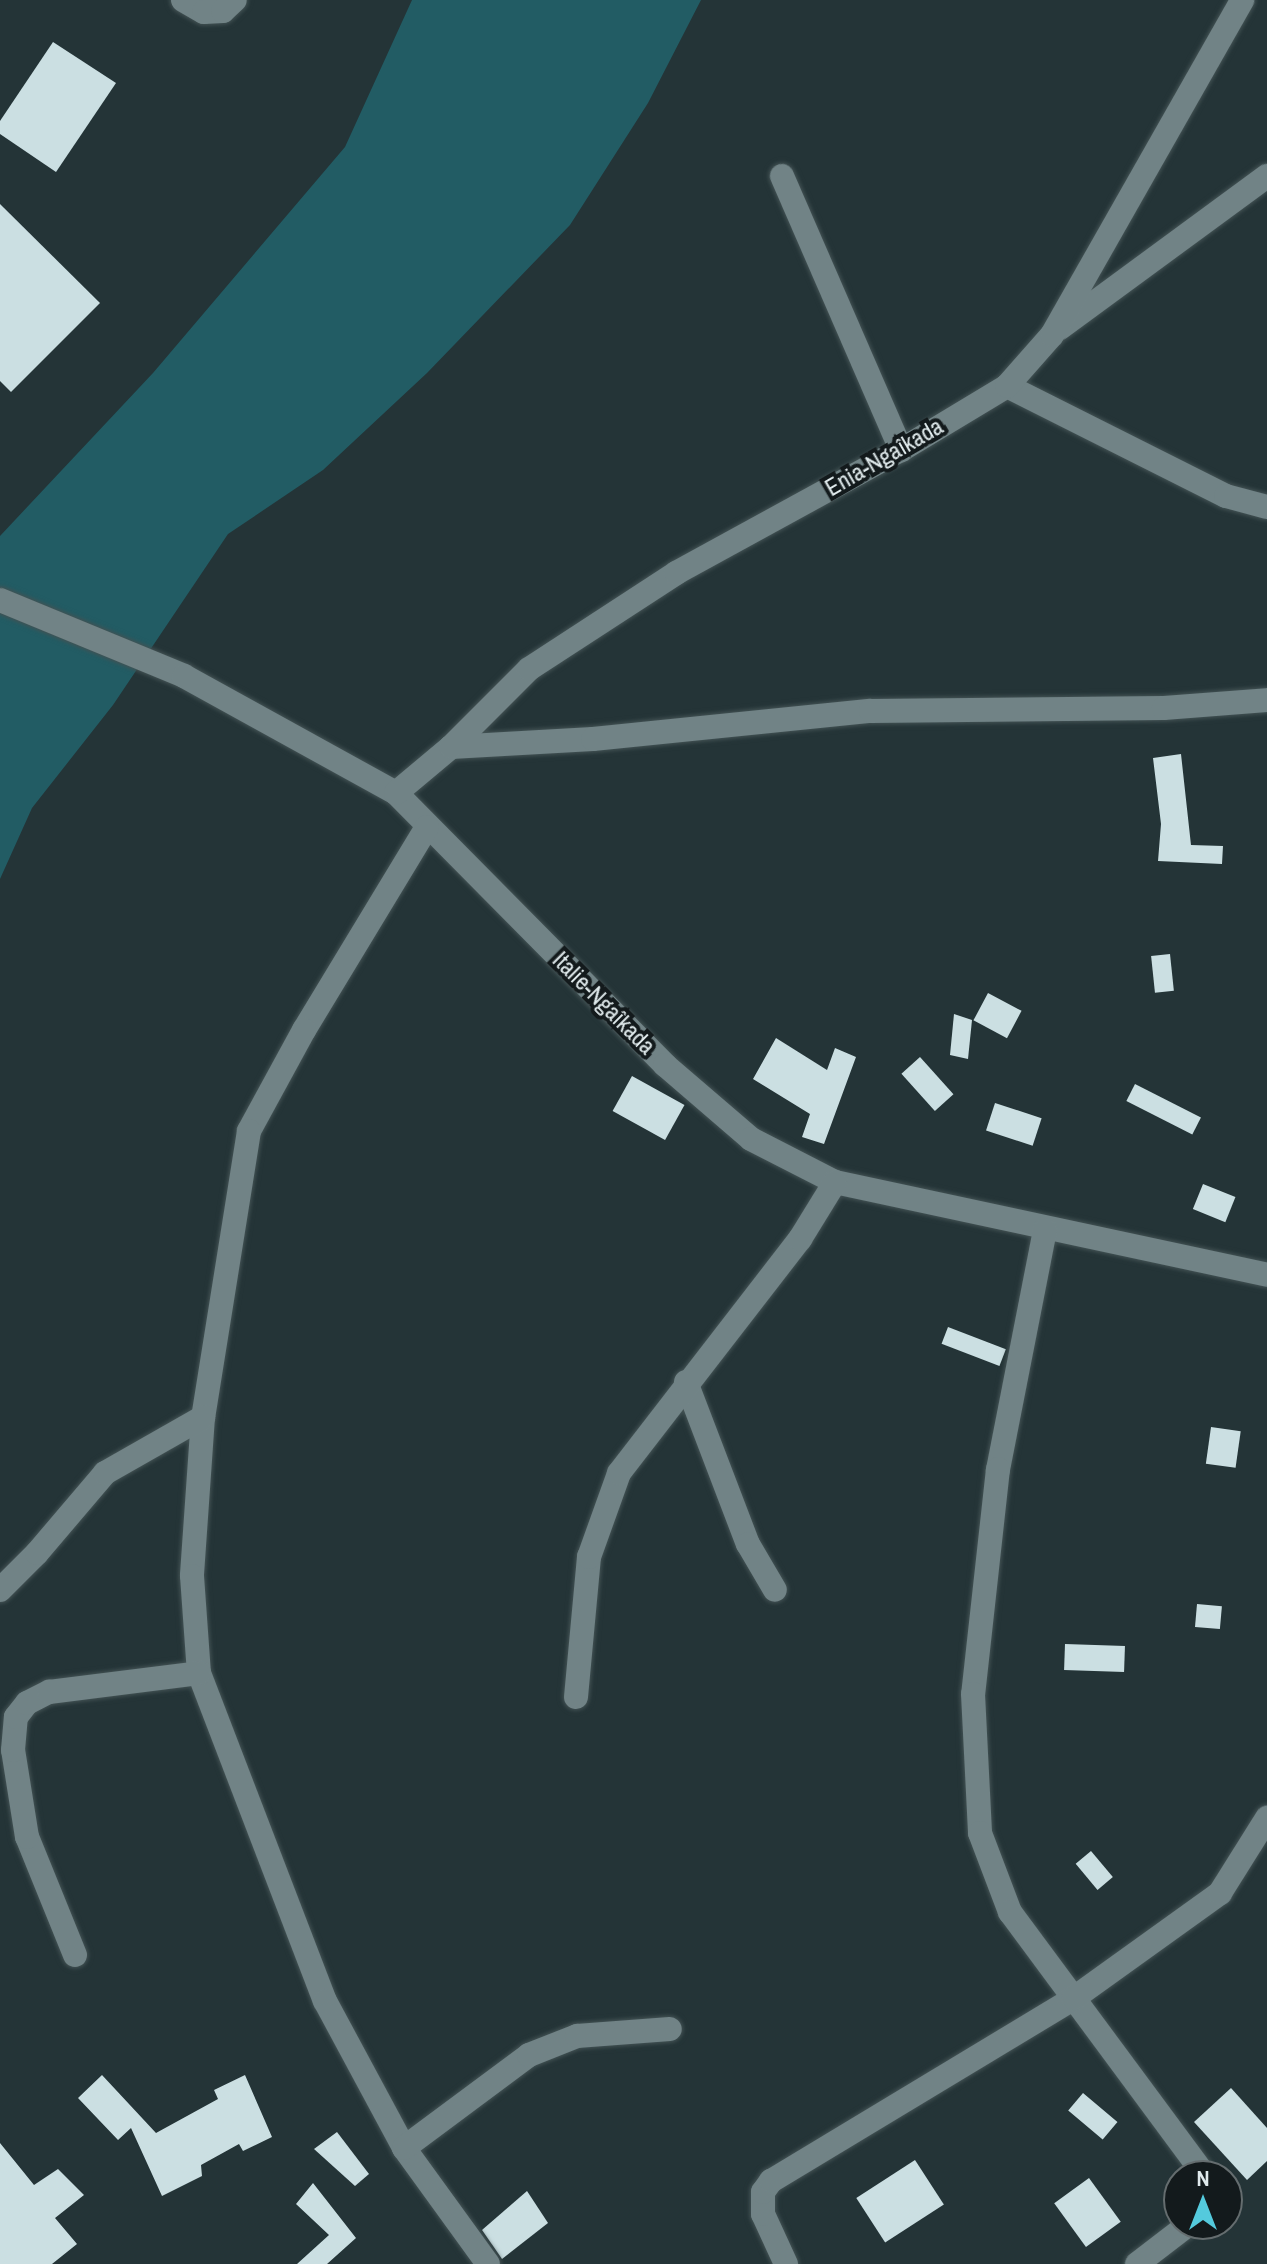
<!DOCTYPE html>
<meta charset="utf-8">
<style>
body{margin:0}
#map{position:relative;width:1267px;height:2264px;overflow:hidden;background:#243437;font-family:"Archivo Narrow",sans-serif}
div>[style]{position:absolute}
.green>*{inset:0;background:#225c64}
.building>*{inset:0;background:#cbdfe2;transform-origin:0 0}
.roads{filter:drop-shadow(0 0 2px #435254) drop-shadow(0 0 2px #435254)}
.minor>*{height:24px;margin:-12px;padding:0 12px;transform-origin:12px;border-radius:12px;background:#718386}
span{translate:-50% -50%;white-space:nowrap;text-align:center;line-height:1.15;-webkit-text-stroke:8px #131a1c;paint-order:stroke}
.street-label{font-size:24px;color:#e0eaec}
.north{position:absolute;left:1163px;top:2160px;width:80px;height:80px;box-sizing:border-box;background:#131a1c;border:2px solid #656d6f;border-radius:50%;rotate:0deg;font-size:22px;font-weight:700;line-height:32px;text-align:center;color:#e0eaec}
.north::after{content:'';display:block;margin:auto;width:28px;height:36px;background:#54cadd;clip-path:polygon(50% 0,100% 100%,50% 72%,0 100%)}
</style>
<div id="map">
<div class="green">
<i style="clip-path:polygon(412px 0,701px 0,648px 103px,570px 225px,427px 373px,323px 470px,228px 534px,113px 705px,32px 808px,0 879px,0 536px,153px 373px,345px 147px)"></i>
</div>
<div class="building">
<i style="clip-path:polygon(53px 42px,116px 83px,56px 172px,0 134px,0 121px)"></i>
<i style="clip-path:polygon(0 204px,100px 303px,11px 392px,0 381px)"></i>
<i style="clip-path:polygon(1181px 754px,1191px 845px,1223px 846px,1222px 864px,1158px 861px,1161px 824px,1153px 758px)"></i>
<i style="left:1170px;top:954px;width:37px;height:19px;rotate:84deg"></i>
<i style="left:988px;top:993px;width:38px;height:31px;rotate:28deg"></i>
<i style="clip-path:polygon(954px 1014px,972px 1020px,968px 1059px,950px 1055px)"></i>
<i style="clip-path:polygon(776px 1038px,827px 1070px,835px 1048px,856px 1057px,824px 1144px,802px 1137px,810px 1114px,753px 1079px)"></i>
<i style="left:920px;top:1057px;width:50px;height:25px;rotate:48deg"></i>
<i style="left:632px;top:1076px;width:60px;height:40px;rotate:29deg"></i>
<i style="left:1135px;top:1084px;width:74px;height:19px;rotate:27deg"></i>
<i style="left:995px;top:1103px;width:49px;height:29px;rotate:18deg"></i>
<i style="left:1203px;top:1184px;width:35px;height:27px;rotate:22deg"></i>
<i style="left:948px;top:1327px;width:62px;height:18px;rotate:21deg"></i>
<i style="left:1211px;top:1427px;width:30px;height:37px;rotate:8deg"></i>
<i style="left:1197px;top:1604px;width:25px;height:23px;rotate:5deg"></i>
<i style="left:1065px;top:1644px;width:60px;height:26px;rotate:2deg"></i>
<i style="left:1091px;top:1851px;width:34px;height:20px;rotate:50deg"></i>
<i style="clip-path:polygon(102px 2075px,156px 2133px,218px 2099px,214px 2090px,245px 2075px,272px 2137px,243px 2151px,239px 2144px,201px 2165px,202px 2176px,162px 2196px,131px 2128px,118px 2140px,78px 2098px)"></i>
<i style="clip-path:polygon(1231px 2088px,1267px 2128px,1267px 2161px,1247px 2180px,1194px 2122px)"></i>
<i style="left:1083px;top:2093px;width:45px;height:23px;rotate:40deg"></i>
<i style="clip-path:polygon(337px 2132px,369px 2174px,355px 2186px,314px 2149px)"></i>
<i style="clip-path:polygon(0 2143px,34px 2185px,58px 2169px,84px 2195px,55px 2218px,77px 2244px,52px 2264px,0 2264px)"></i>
<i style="left:915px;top:2160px;width:53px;height:70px;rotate:57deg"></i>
<i style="left:1089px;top:2178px;width:54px;height:43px;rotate:54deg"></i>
<i style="clip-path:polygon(313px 2183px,356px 2238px,327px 2264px,297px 2264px,329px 2235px,296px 2204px)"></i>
<i style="clip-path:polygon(527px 2191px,548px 2223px,502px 2259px,482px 2230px)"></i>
</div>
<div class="roads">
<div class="minor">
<i style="left:183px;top:0;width:24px;rotate:30deg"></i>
<i style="left:204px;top:12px;width:19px;rotate:-3deg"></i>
<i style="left:223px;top:11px;width:16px;rotate:-43deg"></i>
<i style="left:782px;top:176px;width:299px;rotate:66.5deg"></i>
<i style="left:1060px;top:328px;width:257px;rotate:-36.3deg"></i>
<i style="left:1007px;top:386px;width:245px;rotate:26.7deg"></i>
<i style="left:1226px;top:496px;width:42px;rotate:15deg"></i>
<i style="left:0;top:600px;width:199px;rotate:22.4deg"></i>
<i style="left:184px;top:676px;width:242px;rotate:28.9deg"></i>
<i style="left:396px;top:793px;width:383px;rotate:45.3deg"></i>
<i style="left:665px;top:1065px;width:113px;rotate:40.7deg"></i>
<i style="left:751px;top:1139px;width:94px;rotate:27.1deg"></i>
<i style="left:835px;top:1182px;width:442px;rotate:12.1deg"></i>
<i style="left:451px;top:747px;width:142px;rotate:-3.2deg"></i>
<i style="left:593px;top:739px;width:279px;rotate:-5.8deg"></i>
<i style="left:871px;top:711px;width:293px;rotate:-0.6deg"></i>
<i style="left:1164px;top:708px;width:103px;rotate:-4.4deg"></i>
<i style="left:396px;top:793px;width:72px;rotate:-39.9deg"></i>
<i style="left:451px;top:747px;width:110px;rotate:-45deg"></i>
<i style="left:529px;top:669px;width:176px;rotate:-33.1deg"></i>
<i style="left:676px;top:573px;width:256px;rotate:-28.7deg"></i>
<i style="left:901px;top:450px;width:124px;rotate:-31.1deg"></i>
<i style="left:1007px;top:386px;width:68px;rotate:-48.6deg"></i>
<i style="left:1052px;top:335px;width:385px;rotate:-60.4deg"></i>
<i style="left:427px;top:827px;width:237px;rotate:121.2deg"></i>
<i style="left:304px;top:1030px;width:115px;rotate:118.6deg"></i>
<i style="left:249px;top:1131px;width:290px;rotate:99.1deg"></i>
<i style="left:203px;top:1417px;width:159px;rotate:94deg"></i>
<i style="left:192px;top:1576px;width:97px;rotate:85.9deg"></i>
<i style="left:199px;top:1673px;width:351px;rotate:69deg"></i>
<i style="left:325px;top:2001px;width:167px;rotate:61.7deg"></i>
<i style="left:404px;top:2148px;width:143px;rotate:54.1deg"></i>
<i style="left:1045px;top:1230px;width:244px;rotate:101.1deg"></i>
<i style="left:998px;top:1469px;width:226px;rotate:96.3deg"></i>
<i style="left:973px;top:1694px;width:139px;rotate:87.1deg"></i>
<i style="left:980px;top:1833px;width:85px;rotate:69.2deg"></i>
<i style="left:1010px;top:1912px;width:328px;rotate:53.5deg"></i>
<i style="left:686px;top:1382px;width:173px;rotate:69.1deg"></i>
<i style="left:748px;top:1544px;width:53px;rotate:59.6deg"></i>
<i style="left:0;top:1590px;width:52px;rotate:-45deg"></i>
<i style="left:37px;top:1553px;width:105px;rotate:-49.6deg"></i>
<i style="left:105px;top:1473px;width:113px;rotate:-29.7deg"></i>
<i style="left:576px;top:1697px;width:141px;rotate:-84.7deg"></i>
<i style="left:589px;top:1557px;width:89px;rotate:-70.3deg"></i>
<i style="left:619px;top:1473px;width:296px;rotate:-52.3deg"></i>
<i style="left:800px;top:1239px;width:67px;rotate:-58.4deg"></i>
<i style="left:75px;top:1955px;width:127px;rotate:-112.1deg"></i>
<i style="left:27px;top:1837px;width:88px;rotate:-99.1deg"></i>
<i style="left:13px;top:1750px;width:33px;rotate:-85deg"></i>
<i style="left:16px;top:1717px;width:18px;rotate:-52deg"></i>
<i style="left:27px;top:1703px;width:25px;rotate:-27deg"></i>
<i style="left:49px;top:1692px;width:151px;rotate:-7.2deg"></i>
<i style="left:404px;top:2148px;width:156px;rotate:-36.6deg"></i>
<i style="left:529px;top:2055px;width:52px;rotate:-21.6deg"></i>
<i style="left:577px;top:2036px;width:93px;rotate:-4.3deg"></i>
<i style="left:786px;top:2264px;width:55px;rotate:-114.7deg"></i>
<i style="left:763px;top:2214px;width:22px;rotate:-90deg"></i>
<i style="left:763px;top:2192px;width:14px;rotate:-54deg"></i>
<i style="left:771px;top:2181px;width:354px;rotate:-31.1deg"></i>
<i style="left:1074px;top:1998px;width:180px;rotate:-35.7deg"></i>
<i style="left:1220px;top:1893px;width:89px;rotate:-57.9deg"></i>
<i style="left:1137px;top:2264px;width:66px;rotate:-37.6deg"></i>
</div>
</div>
<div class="street-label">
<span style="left:884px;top:457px;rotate:-30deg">Enia-Ngaîkada</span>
<span style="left:604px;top:1003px;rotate:45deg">Italie-Ngaîkada</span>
</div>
<div class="north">N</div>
</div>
